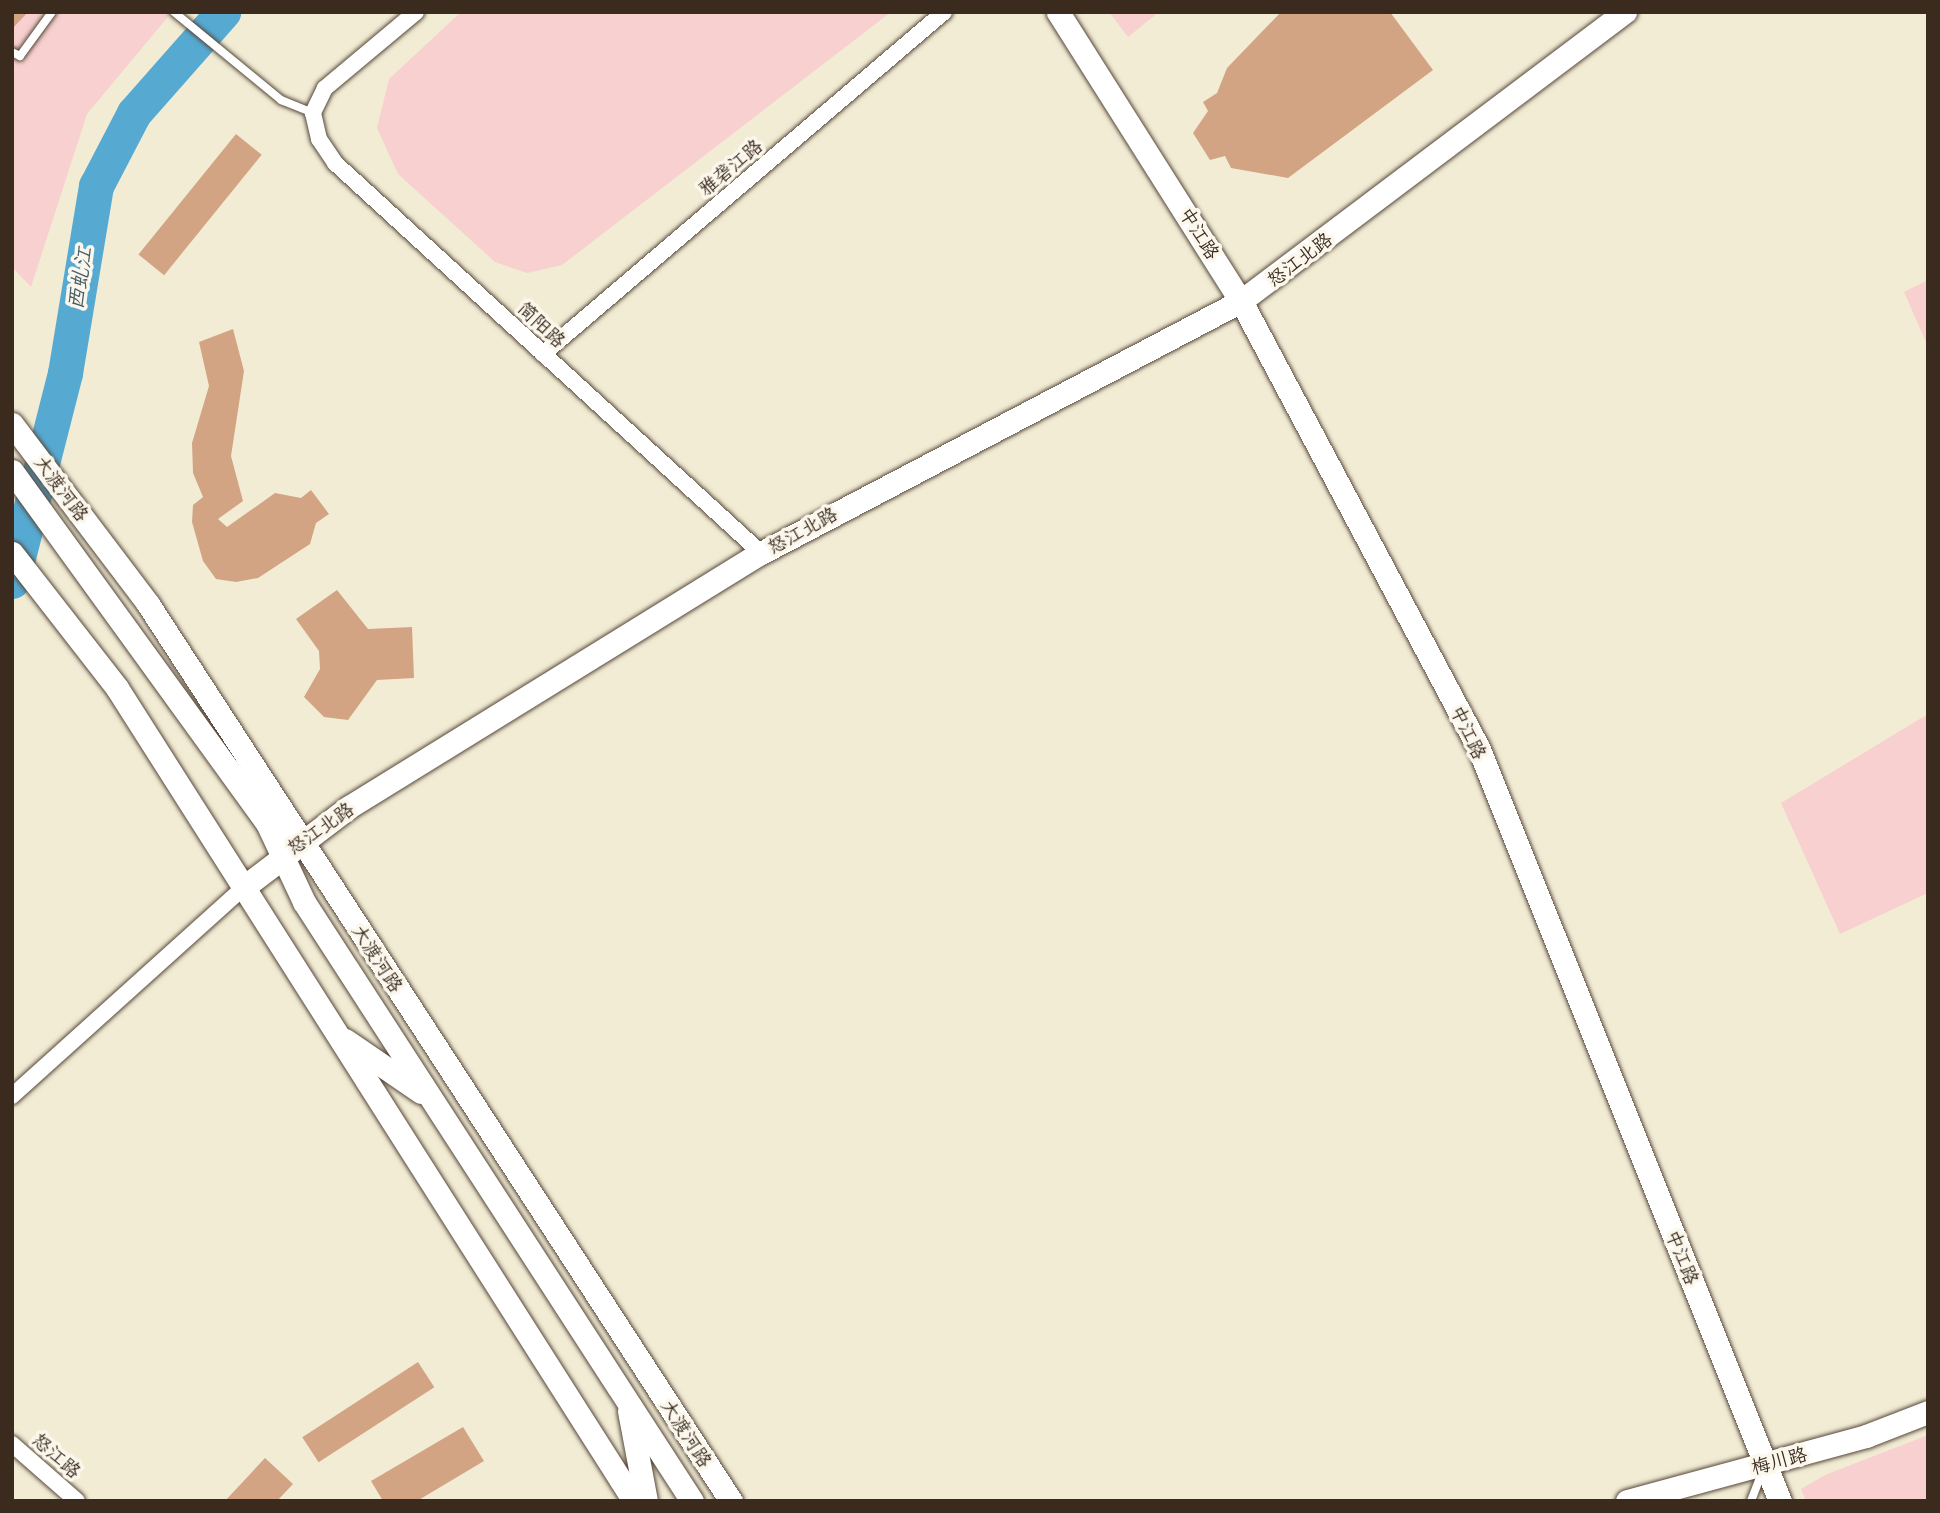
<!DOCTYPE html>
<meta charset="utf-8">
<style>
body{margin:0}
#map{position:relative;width:1940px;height:1513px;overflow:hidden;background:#f2ecd5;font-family:"Playpen Sans","LXGW WenKai TC",sans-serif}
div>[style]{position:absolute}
.built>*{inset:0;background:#f7d0cf}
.river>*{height:35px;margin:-17.5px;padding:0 17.5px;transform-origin:17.5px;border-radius:17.5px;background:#56aad2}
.building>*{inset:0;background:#d3a483;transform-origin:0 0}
.roads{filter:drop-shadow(0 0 2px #564739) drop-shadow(0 0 2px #564739)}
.lane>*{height:8px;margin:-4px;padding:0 4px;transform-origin:4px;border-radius:4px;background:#fff}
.street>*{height:16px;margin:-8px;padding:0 8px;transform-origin:8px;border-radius:8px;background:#fff}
.secondary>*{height:23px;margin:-11.5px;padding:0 11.5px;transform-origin:11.5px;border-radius:11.5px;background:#fff}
span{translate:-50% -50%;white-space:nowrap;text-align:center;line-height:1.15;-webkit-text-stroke:7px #fbf7ec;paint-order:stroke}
.street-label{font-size:19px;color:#3b2a1e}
.water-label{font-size:21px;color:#465d66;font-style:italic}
.frame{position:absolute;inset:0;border:14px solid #3b2a1e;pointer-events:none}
</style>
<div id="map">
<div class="built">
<i style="clip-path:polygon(12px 12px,172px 12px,87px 114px,31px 287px,12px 267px)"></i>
<i style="clip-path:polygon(461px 12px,891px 12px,562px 265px,527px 273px,495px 262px,398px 174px,377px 128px,389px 79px)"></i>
<i style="clip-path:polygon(1109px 12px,1159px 12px,1128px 37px)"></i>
<i style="clip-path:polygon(1928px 280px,1928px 347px,1904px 292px)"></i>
<i style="clip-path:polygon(1928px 714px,1928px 893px,1840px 934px,1781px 803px)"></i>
<i style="clip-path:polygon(1928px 1435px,1928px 1501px,1806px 1501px,1801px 1489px,1825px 1475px)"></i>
</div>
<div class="river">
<i style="left:12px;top:581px;width:215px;rotate:-75.7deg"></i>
<i style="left:65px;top:373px;width:190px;rotate:-80.6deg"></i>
<i style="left:96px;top:186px;width:82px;rotate:-62.5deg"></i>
<i style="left:134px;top:113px;width:135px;rotate:-48.6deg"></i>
</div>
<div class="building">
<i style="clip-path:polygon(12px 12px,28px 12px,12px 29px)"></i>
<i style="clip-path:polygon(1281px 12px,1390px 12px,1433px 70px,1288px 178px,1231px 168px,1225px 156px,1210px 160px,1193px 133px,1208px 111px,1203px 102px,1217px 93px,1227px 68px)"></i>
<i style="left:236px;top:134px;width:33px;height:155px;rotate:39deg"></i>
<i style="clip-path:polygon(233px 329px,244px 371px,231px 456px,243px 501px,218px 519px,227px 527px,275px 493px,301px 498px,311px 490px,329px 514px,316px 523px,310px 544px,258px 578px,236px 582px,216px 579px,203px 561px,192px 522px,193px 505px,203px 497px,193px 473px,192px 443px,209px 386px,199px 342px)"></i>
<i style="clip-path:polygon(337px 590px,368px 629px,412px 627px,414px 678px,377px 680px,348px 720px,324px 717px,304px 697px,320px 669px,319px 651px,296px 619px)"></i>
<i style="left:418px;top:1362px;width:30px;height:138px;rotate:57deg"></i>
<i style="clip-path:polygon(463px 1427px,484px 1461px,417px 1501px,383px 1501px,371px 1481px)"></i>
<i style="clip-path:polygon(265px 1458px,293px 1484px,277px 1501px,225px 1501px)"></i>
</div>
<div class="roads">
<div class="lane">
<i style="left:174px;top:12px;width:139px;rotate:39.4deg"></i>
<i style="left:281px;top:100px;width:35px;rotate:22deg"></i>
<i style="left:12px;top:52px;width:9px;rotate:27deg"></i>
<i style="left:20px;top:56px;width:54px;rotate:-54deg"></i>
<i style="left:1751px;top:1501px;width:33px;rotate:-69deg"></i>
</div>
<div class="street">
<i style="left:416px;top:12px;width:119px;rotate:140.1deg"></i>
<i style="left:325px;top:88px;width:28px;rotate:116deg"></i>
<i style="left:313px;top:113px;width:27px;rotate:77deg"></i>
<i style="left:319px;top:139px;width:29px;rotate:56deg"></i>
<i style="left:335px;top:163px;width:578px;rotate:42.47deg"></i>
<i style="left:543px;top:354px;width:527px;rotate:-40.46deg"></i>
<i style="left:12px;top:1096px;width:312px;rotate:-42deg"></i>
<i style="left:12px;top:1444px;width:86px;rotate:41.2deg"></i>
</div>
<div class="secondary">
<i style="left:1058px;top:12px;width:342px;rotate:57.7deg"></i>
<i style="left:1241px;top:301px;width:507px;rotate:62.02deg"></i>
<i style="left:1479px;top:749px;width:810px;rotate:68.19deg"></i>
<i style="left:12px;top:424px;width:226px;rotate:52.9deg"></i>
<i style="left:148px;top:604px;width:1070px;rotate:56.98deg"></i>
<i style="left:12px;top:471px;width:435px;rotate:54.1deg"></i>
<i style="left:267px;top:823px;width:87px;rotate:64.9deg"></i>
<i style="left:304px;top:902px;width:714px;rotate:57.07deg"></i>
<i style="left:12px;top:553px;width:171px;rotate:52.1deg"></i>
<i style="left:117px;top:688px;width:963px;rotate:57.55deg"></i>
<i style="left:244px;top:887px;width:132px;rotate:-37.3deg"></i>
<i style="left:349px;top:807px;width:484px;rotate:-31.7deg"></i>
<i style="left:761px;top:553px;width:542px;rotate:-27.7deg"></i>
<i style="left:1241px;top:301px;width:481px;rotate:-37deg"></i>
<i style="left:345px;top:1040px;width:92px;rotate:34.4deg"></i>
<i style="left:629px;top:1411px;width:92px;rotate:79.3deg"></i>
<i style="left:1627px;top:1501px;width:248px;rotate:-15.2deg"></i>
<i style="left:1866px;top:1436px;width:66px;rotate:-21.2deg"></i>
</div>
</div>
<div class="street-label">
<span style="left:730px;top:167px;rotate:-40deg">雅砻江路</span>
<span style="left:1200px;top:233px;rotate:58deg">中江路</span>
<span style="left:1299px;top:259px;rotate:-37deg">怒江北路</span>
<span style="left:542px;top:324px;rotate:43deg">简阳路</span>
<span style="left:62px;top:488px;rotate:53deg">大渡河路</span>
<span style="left:802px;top:530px;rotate:-29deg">怒江北路</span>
<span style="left:1469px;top:732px;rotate:64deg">中江路</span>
<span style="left:320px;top:828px;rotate:-35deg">怒江北路</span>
<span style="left:378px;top:958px;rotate:57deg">大渡河路</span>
<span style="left:1683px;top:1257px;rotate:68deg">中江路</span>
<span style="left:687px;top:1433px;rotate:57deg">大渡河路</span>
<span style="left:57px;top:1455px;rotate:41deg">怒江路</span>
<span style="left:1779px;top:1460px;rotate:-15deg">梅川路</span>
</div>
<div class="water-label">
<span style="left:78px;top:278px;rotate:-81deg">西虬江</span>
</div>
<div class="frame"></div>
</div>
